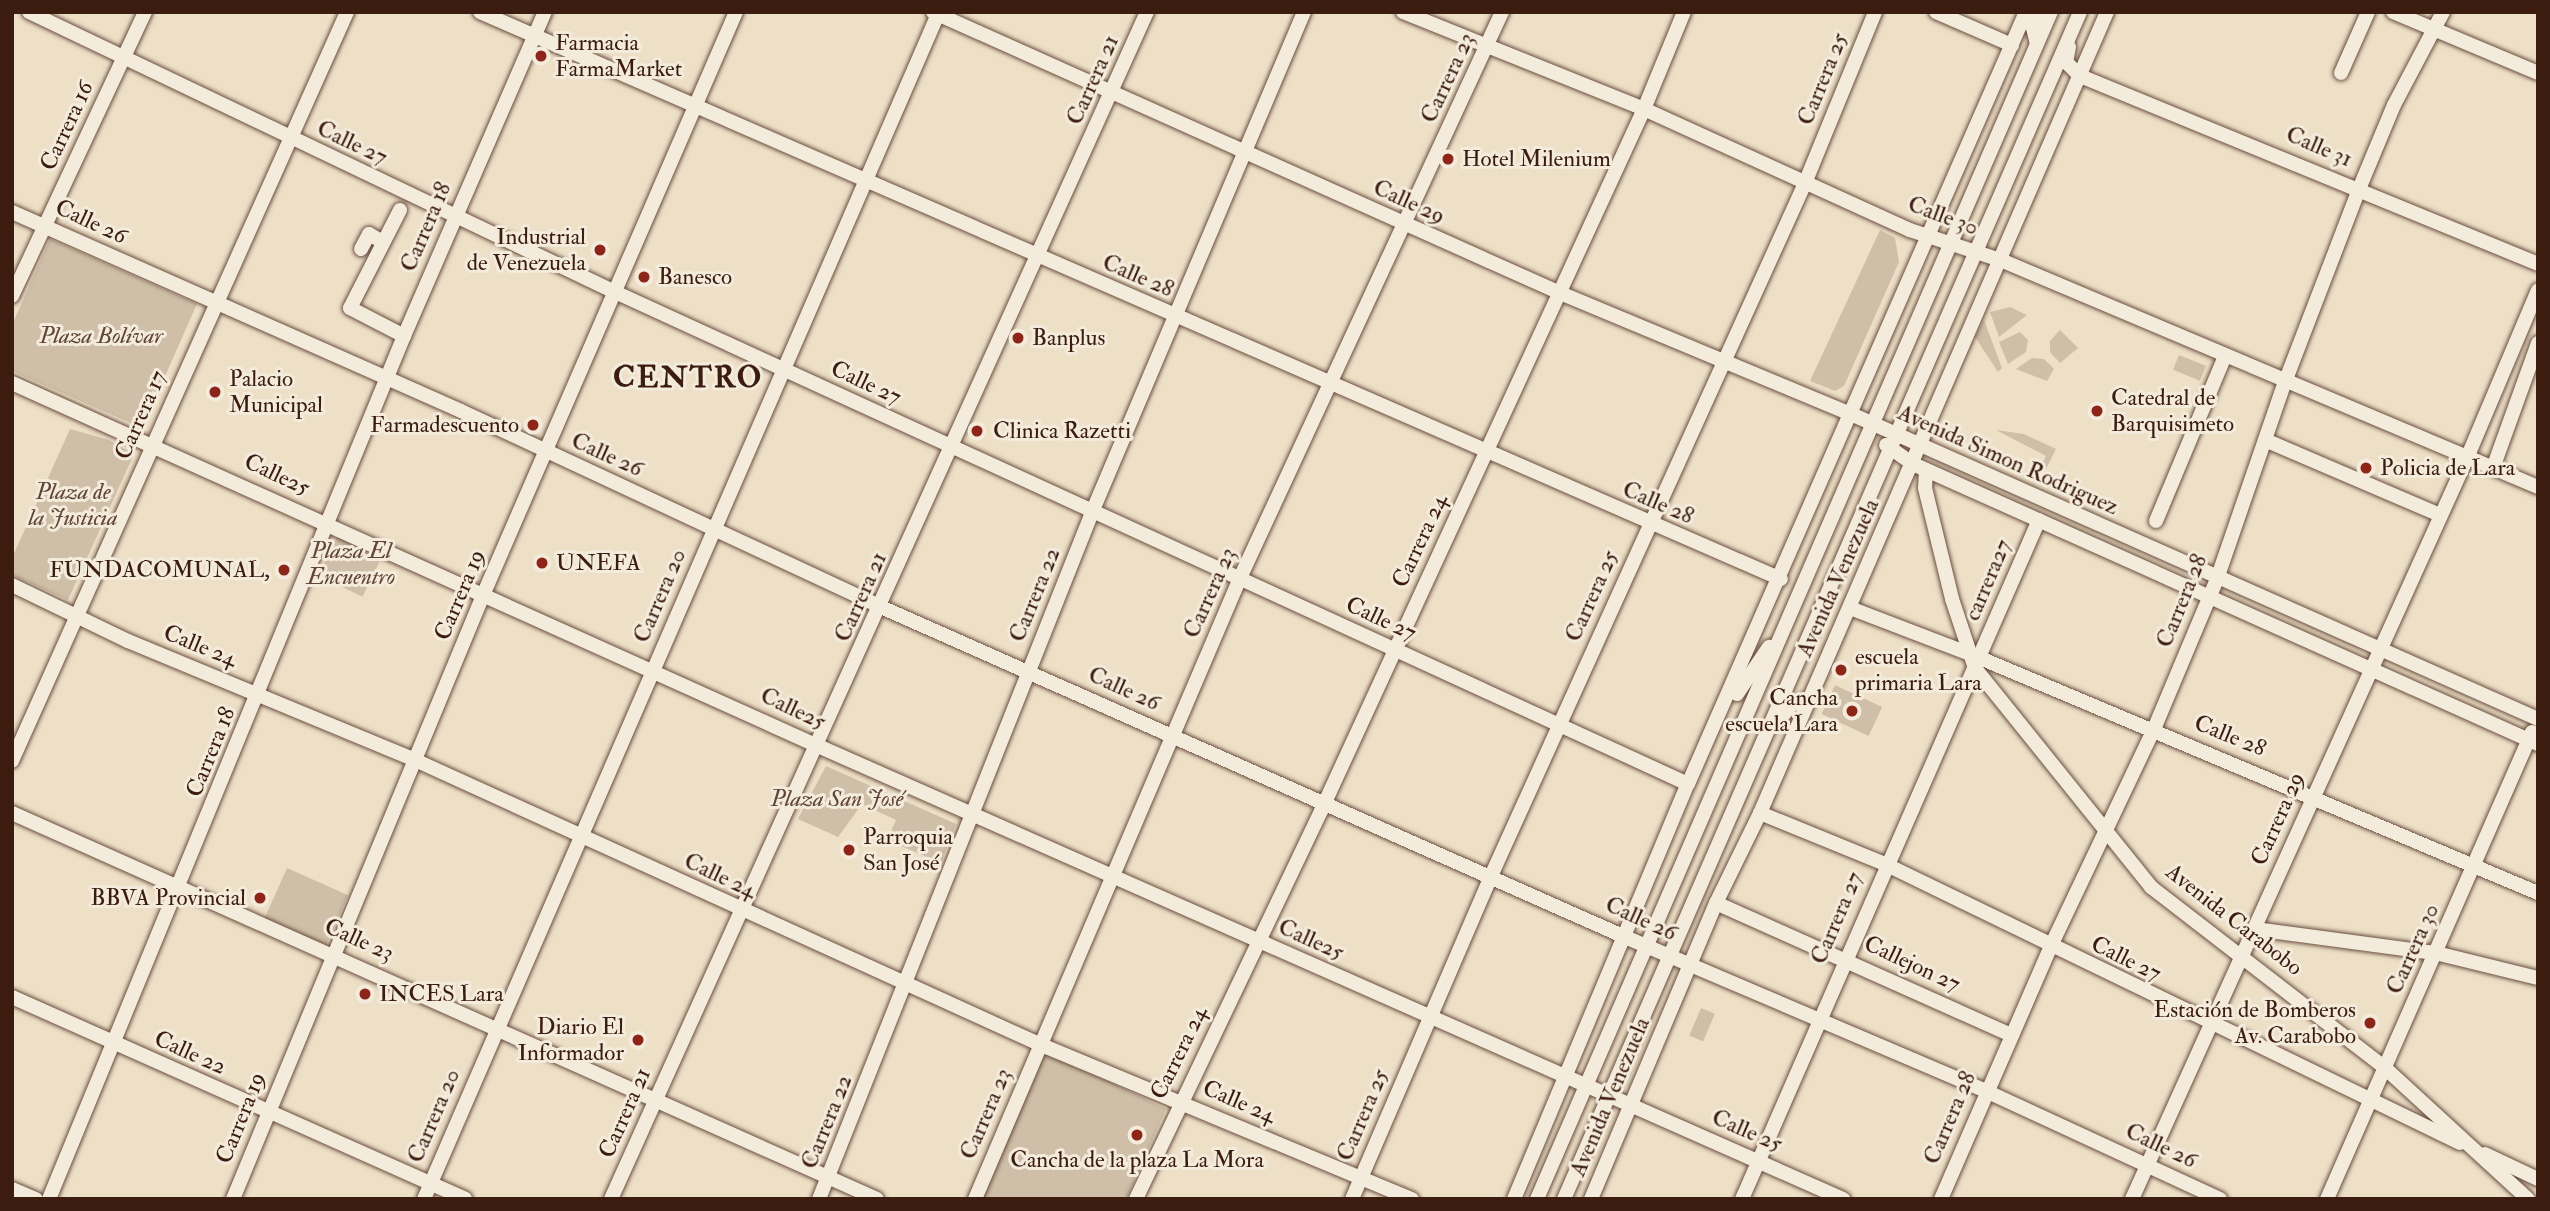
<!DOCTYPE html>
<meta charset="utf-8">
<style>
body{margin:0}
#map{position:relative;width:2550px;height:1211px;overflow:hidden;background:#ede0c7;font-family:"IM FELL Double Pica",serif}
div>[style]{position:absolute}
.green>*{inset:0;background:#cfbfa8;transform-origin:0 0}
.roads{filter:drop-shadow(0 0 2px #694d3e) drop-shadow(0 0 2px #694d3e)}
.minor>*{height:14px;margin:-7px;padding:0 7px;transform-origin:7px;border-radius:7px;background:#f3ebdb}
.dots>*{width:19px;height:19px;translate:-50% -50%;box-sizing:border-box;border:4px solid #f3ebdb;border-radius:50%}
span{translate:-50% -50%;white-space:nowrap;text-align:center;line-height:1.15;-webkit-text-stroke:6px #f3ebdb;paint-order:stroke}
.poi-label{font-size:23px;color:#3d1c10}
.left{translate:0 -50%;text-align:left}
.right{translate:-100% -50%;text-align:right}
.street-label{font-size:23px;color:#3d1c10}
.park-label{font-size:23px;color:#624536;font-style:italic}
.district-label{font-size:30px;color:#3d1c10;font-weight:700;letter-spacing:2px}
.frame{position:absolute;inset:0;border:14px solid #3d1c10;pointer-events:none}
</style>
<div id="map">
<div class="green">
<i style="clip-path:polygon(1880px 230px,1895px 238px,1899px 262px,1844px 386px,1835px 391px,1810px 381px)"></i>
<i style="clip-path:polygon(50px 239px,197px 304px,142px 428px,12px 371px,12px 325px)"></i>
<i style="clip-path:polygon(2010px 307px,2027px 315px,1999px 337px,1990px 312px)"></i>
<i style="clip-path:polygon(1984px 320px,2002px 368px,1998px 372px,1975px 337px)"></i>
<i style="clip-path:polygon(2060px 330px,2078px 348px,2060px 363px,2050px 352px,2050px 341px)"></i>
<i style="clip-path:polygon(2020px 332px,2028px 340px,2026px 352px,2008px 364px,1999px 342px)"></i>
<i style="left:2179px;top:355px;width:29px;height:16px;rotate:22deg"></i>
<i style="clip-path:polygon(2032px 358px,2044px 359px,2054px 369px,2047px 381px,2016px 369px)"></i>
<i style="clip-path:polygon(70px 429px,109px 440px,134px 454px,68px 600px,12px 575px,12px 558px)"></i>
<i style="clip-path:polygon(1996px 430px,2024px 434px,2056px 449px,2046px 469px,2041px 466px,2046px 456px)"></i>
<i style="left:339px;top:533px;width:49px;height:47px;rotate:26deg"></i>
<i style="left:1835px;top:685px;width:52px;height:32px;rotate:25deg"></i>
<i style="clip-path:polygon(826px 766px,956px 824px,941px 863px,887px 840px,896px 820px,862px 804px,838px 837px,798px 819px)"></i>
<i style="left:287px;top:868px;width:67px;height:57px;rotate:24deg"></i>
<i style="left:1701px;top:1008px;width:15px;height:30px;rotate:23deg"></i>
<i style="clip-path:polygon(1041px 1049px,1166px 1109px,1126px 1199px,977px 1199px)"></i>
</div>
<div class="roads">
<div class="minor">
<i style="left:29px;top:12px;width:649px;rotate:25.54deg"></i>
<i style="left:615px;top:292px;width:1180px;rotate:24.63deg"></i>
<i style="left:480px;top:12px;width:1419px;rotate:23.55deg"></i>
<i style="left:933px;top:12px;width:687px;rotate:24.14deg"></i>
<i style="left:1560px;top:293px;width:315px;rotate:22.6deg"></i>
<i style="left:1851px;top:414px;width:752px;rotate:23.94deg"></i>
<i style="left:1403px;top:12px;width:260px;rotate:21.9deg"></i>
<i style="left:1644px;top:109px;width:292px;rotate:24.5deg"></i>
<i style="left:1910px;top:230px;width:98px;rotate:18.4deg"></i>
<i style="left:2003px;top:261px;width:581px;rotate:22.9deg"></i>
<i style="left:1936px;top:12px;width:83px;rotate:23.5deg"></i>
<i style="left:2036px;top:12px;width:16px;rotate:101deg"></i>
<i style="left:2033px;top:28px;width:16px;rotate:76deg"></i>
<i style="left:2393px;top:12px;width:157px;rotate:22.8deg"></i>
<i style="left:2069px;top:47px;width:15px;rotate:101deg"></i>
<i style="left:2066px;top:62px;width:20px;rotate:45deg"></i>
<i style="left:2080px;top:76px;width:495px;rotate:22.3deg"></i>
<i style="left:2341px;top:73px;width:67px;rotate:-66.1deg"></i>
<i style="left:400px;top:210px;width:110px;rotate:117deg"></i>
<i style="left:350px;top:308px;width:61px;rotate:27.4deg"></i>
<i style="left:12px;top:212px;width:491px;rotate:23.9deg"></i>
<i style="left:461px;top:411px;width:463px;rotate:25deg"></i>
<i style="left:881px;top:607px;width:814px;rotate:23.92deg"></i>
<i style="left:1625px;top:937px;width:392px;rotate:23.1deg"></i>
<i style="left:1986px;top:1091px;width:258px;rotate:24.8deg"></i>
<i style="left:361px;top:249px;width:17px;rotate:-62deg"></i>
<i style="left:369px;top:234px;width:16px;rotate:30deg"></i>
<i style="left:12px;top:296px;width:314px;rotate:-64.9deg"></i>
<i style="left:12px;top:383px;width:884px;rotate:24.25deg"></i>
<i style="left:818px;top:746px;width:1121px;rotate:23.84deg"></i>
<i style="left:2265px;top:440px;width:190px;rotate:23.2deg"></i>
<i style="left:1886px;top:445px;width:33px;rotate:35deg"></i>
<i style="left:1913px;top:464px;width:685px;rotate:24.13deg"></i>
<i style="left:2493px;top:468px;width:133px;rotate:-70.2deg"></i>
<i style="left:1926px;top:470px;width:18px;rotate:93deg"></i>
<i style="left:1925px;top:488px;width:114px;rotate:76.3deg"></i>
<i style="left:1952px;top:599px;width:73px;rotate:71.6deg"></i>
<i style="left:1975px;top:668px;width:281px;rotate:51.2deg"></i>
<i style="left:2151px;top:887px;width:296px;rotate:37.7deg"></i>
<i style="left:2385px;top:1068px;width:194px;rotate:42.5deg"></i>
<i style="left:2156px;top:521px;width:179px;rotate:-67.3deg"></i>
<i style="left:12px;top:585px;width:129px;rotate:25.8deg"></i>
<i style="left:128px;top:641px;width:311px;rotate:22.5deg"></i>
<i style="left:415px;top:760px;width:686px;rotate:24.47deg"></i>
<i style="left:1039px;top:1044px;width:404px;rotate:22.6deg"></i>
<i style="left:1850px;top:608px;width:125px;rotate:21deg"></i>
<i style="left:1980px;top:658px;width:605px;rotate:22.84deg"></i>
<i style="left:1737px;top:694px;width:57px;rotate:-55.8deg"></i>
<i style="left:1777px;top:723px;width:23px;rotate:-52deg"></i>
<i style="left:1791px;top:705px;width:20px;rotate:-18deg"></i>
<i style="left:12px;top:761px;width:821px;rotate:-65.9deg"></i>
<i style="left:12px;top:813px;width:947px;rotate:24.05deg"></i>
<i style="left:1760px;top:813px;width:135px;rotate:22.2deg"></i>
<i style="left:1885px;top:864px;width:639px;rotate:25.88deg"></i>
<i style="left:1716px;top:903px;width:323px;rotate:24.1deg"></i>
<i style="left:2255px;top:929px;width:183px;rotate:7.6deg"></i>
<i style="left:2436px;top:953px;width:105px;rotate:13.8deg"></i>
<i style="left:12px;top:997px;width:496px;rotate:24deg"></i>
<i style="left:2485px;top:1154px;width:59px;rotate:25.3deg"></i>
<i style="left:12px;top:1189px;width:26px;rotate:23deg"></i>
<i style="left:49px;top:1199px;width:933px;rotate:-67.64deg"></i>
<i style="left:404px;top:336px;width:353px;rotate:-66.5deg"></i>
<i style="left:233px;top:1199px;width:656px;rotate:-67.5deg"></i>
<i style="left:484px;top:593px;width:633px;rotate:-66.55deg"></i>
<i style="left:424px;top:1199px;width:1294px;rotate:-66.55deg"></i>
<i style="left:611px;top:1199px;width:1302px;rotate:-65.7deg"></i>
<i style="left:819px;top:1199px;width:741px;rotate:-68.31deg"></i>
<i style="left:1093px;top:510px;width:541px;rotate:-67.04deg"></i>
<i style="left:975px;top:1199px;width:675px;rotate:-66.89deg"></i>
<i style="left:1240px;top:578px;width:624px;rotate:-65.16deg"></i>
<i style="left:1136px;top:1199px;width:430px;rotate:-64.5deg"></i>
<i style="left:1321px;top:811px;width:773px;rotate:-65.29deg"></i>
<i style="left:1644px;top:109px;width:105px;rotate:-67.6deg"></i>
<i style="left:1352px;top:1199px;width:352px;rotate:-66.7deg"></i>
<i style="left:1491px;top:876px;width:761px;rotate:-65.62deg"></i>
<i style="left:1805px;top:183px;width:185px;rotate:-67.7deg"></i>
<i style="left:1514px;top:1199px;width:450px;rotate:-67.3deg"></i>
<i style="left:1688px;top:784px;width:843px;rotate:-66.36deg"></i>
<i style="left:1537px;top:1199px;width:1294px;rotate:-66.59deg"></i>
<i style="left:1564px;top:1199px;width:1294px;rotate:-66.5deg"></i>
<i style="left:1591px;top:1199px;width:321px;rotate:-67.1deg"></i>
<i style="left:1716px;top:903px;width:100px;rotate:-63.9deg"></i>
<i style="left:1760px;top:813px;width:873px;rotate:-66.58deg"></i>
<i style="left:1742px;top:1199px;width:741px;rotate:-66.38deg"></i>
<i style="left:1941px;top:1199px;width:274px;rotate:-66.5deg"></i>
<i style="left:2050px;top:948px;width:242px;rotate:-64.6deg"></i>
<i style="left:2154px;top:729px;width:163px;rotate:-67.2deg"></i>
<i style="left:2217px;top:579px;width:208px;rotate:-71deg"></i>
<i style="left:2285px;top:382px;width:207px;rotate:-69deg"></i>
<i style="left:2359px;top:189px;width:91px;rotate:-67.4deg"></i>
<i style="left:2394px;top:105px;width:105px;rotate:-62.2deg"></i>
<i style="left:2132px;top:1199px;width:813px;rotate:-65.67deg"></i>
<i style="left:2467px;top:458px;width:182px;rotate:-67.1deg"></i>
<i style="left:2327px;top:1199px;width:510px;rotate:-66.3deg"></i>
</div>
</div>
<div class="dots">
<i style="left:541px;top:56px;background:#8f2418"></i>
<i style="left:1448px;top:159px;background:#8f2418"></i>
<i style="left:600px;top:250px;background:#8f2418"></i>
<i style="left:644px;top:277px;background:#8f2418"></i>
<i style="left:1018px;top:338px;background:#8f2418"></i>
<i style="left:215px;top:392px;background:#8f2418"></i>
<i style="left:2097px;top:411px;background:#8f2418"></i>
<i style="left:533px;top:425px;background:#8f2418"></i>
<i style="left:977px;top:431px;background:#8f2418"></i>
<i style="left:2366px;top:468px;background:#8f2418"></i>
<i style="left:542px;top:563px;background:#8f2418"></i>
<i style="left:284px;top:570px;background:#8f2418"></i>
<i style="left:1841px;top:670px;background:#8f2418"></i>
<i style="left:1852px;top:711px;background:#8f2418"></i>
<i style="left:849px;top:850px;background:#8f2418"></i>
<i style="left:260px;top:898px;background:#8f2418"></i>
<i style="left:365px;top:994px;background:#8f2418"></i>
<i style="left:2370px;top:1023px;background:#8f2418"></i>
<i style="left:638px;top:1040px;background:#8f2418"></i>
<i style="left:1137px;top:1135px;background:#8f2418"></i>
</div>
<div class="poi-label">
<span class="left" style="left:555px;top:56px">Farmacia<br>FarmaMarket</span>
<span class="left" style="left:1462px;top:159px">Hotel Milenium</span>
<span class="right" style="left:586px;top:250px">Industrial<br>de Venezuela</span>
<span class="left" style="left:658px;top:277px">Banesco</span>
<span class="left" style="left:1032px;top:338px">Banplus</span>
<span class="left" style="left:229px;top:392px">Palacio<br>Municipal</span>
<span class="left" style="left:2111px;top:411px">Catedral de<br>Barquisimeto</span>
<span class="right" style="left:519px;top:425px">Farmadescuento</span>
<span class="left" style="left:993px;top:431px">Clinica Razetti</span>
<span class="left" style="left:2380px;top:468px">Policia de Lara</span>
<span class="left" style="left:556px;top:563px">UNEFA</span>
<span class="right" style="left:270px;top:570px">FUNDACOMUNAL,</span>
<span class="left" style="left:1855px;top:670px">escuela<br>primaria Lara</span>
<span class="right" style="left:1838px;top:711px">Cancha<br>escuela Lara</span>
<span class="left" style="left:863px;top:850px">Parroquia<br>San José</span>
<span class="right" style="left:246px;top:898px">BBVA Provincial</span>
<span class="left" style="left:379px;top:994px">INCES Lara</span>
<span class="right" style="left:2356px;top:1023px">Estación de Bomberos<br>Av. Carabobo</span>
<span class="right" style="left:624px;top:1040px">Diario El<br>Informador</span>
<span style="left:1137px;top:1160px">Cancha de la plaza La Mora</span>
</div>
<div class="street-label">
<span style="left:1448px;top:78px;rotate:-65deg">Carrera 23</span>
<span style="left:1823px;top:79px;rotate:-68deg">Carrera 25</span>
<span style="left:1093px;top:80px;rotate:-66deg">Carrera 21</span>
<span style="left:67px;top:126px;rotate:-65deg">Carrera 16</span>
<span style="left:352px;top:143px;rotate:25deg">Calle 27</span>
<span style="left:2319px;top:147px;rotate:23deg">Calle 31</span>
<span style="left:1409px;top:202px;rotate:24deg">Calle 29</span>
<span style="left:1943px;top:216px;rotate:20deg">Calle 30</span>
<span style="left:91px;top:222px;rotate:25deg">Calle 26</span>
<span style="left:426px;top:227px;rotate:-67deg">Carrera 18</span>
<span style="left:1138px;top:276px;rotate:23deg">Calle 28</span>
<span style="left:866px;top:383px;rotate:25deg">Calle 27</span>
<span style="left:141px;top:415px;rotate:-66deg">Carrera 17</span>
<span style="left:607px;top:455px;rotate:24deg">Calle 26</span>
<span style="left:2008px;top:460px;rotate:24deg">Avenida Simon Rodriguez</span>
<span style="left:277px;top:475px;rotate:25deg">Calle25</span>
<span style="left:1658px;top:503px;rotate:23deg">Calle 28</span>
<span style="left:1420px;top:541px;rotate:-65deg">Carrera 24</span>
<span style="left:1838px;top:578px;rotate:-66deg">Avenida Venezuela</span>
<span style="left:1988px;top:580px;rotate:-67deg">carrera27</span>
<span style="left:1210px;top:593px;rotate:-66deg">Carrera 23</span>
<span style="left:460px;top:595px;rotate:-67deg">Carrera 19</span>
<span style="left:1035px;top:595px;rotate:-68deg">Carrera 22</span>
<span style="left:660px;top:596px;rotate:-67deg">Carrera 20</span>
<span style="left:1592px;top:596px;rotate:-66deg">Carrera 25</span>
<span style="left:861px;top:597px;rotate:-66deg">Carrera 21</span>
<span style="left:2182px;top:601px;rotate:-68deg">Carrera 28</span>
<span style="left:1381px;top:619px;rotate:25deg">Calle 27</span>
<span style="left:200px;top:646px;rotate:22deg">Calle 24</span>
<span style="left:1124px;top:689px;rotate:24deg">Calle 26</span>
<span style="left:793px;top:709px;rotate:25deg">Calle25</span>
<span style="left:2230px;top:736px;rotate:22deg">Calle 28</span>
<span style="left:211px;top:752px;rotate:-68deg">Carrera 18</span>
<span style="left:2278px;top:819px;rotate:-66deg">Carrera 29</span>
<span style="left:720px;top:876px;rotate:25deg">Calle 24</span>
<span style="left:1837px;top:918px;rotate:-67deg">Carrera 27</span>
<span style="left:1641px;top:919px;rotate:24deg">Calle 26</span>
<span style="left:2234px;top:920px;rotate:38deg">Avenida Carabobo</span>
<span style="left:359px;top:940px;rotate:24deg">Calle 23</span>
<span style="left:1311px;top:940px;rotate:24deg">Calle25</span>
<span style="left:2413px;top:949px;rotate:-66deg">Carrera 30</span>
<span style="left:2126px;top:959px;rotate:26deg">Calle 27</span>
<span style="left:1912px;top:964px;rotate:25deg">Callejon 27</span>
<span style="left:190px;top:1053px;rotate:24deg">Calle 22</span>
<span style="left:1179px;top:1053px;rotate:-64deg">Carrera 24</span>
<span style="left:1610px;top:1097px;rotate:-67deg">Avenida Venezuela</span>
<span style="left:1239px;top:1102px;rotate:23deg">Calle 24</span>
<span style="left:625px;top:1113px;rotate:-66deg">Carrera 21</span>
<span style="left:986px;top:1114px;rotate:-67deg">Carrera 23</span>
<span style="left:1363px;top:1115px;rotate:-67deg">Carrera 25</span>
<span style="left:434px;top:1116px;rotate:-67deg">Carrera 20</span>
<span style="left:241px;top:1118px;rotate:-68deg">Carrera 19</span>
<span style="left:1950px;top:1118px;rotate:-67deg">Carrera 28</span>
<span style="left:827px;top:1122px;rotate:-68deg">Carrera 22</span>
<span style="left:1747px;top:1131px;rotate:23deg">Calle 25</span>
<span style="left:2161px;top:1146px;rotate:25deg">Calle 26</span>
</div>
<div class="park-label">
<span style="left:101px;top:336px">Plaza Bolívar</span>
<span style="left:73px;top:505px">Plaza de<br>la Justicia</span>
<span style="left:351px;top:564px">Plaza El<br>Encuentro</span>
<span style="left:837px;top:799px">Plaza San José</span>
</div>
<div class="district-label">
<span style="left:688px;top:378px">CENTRO</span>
</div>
<div class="frame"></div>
</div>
